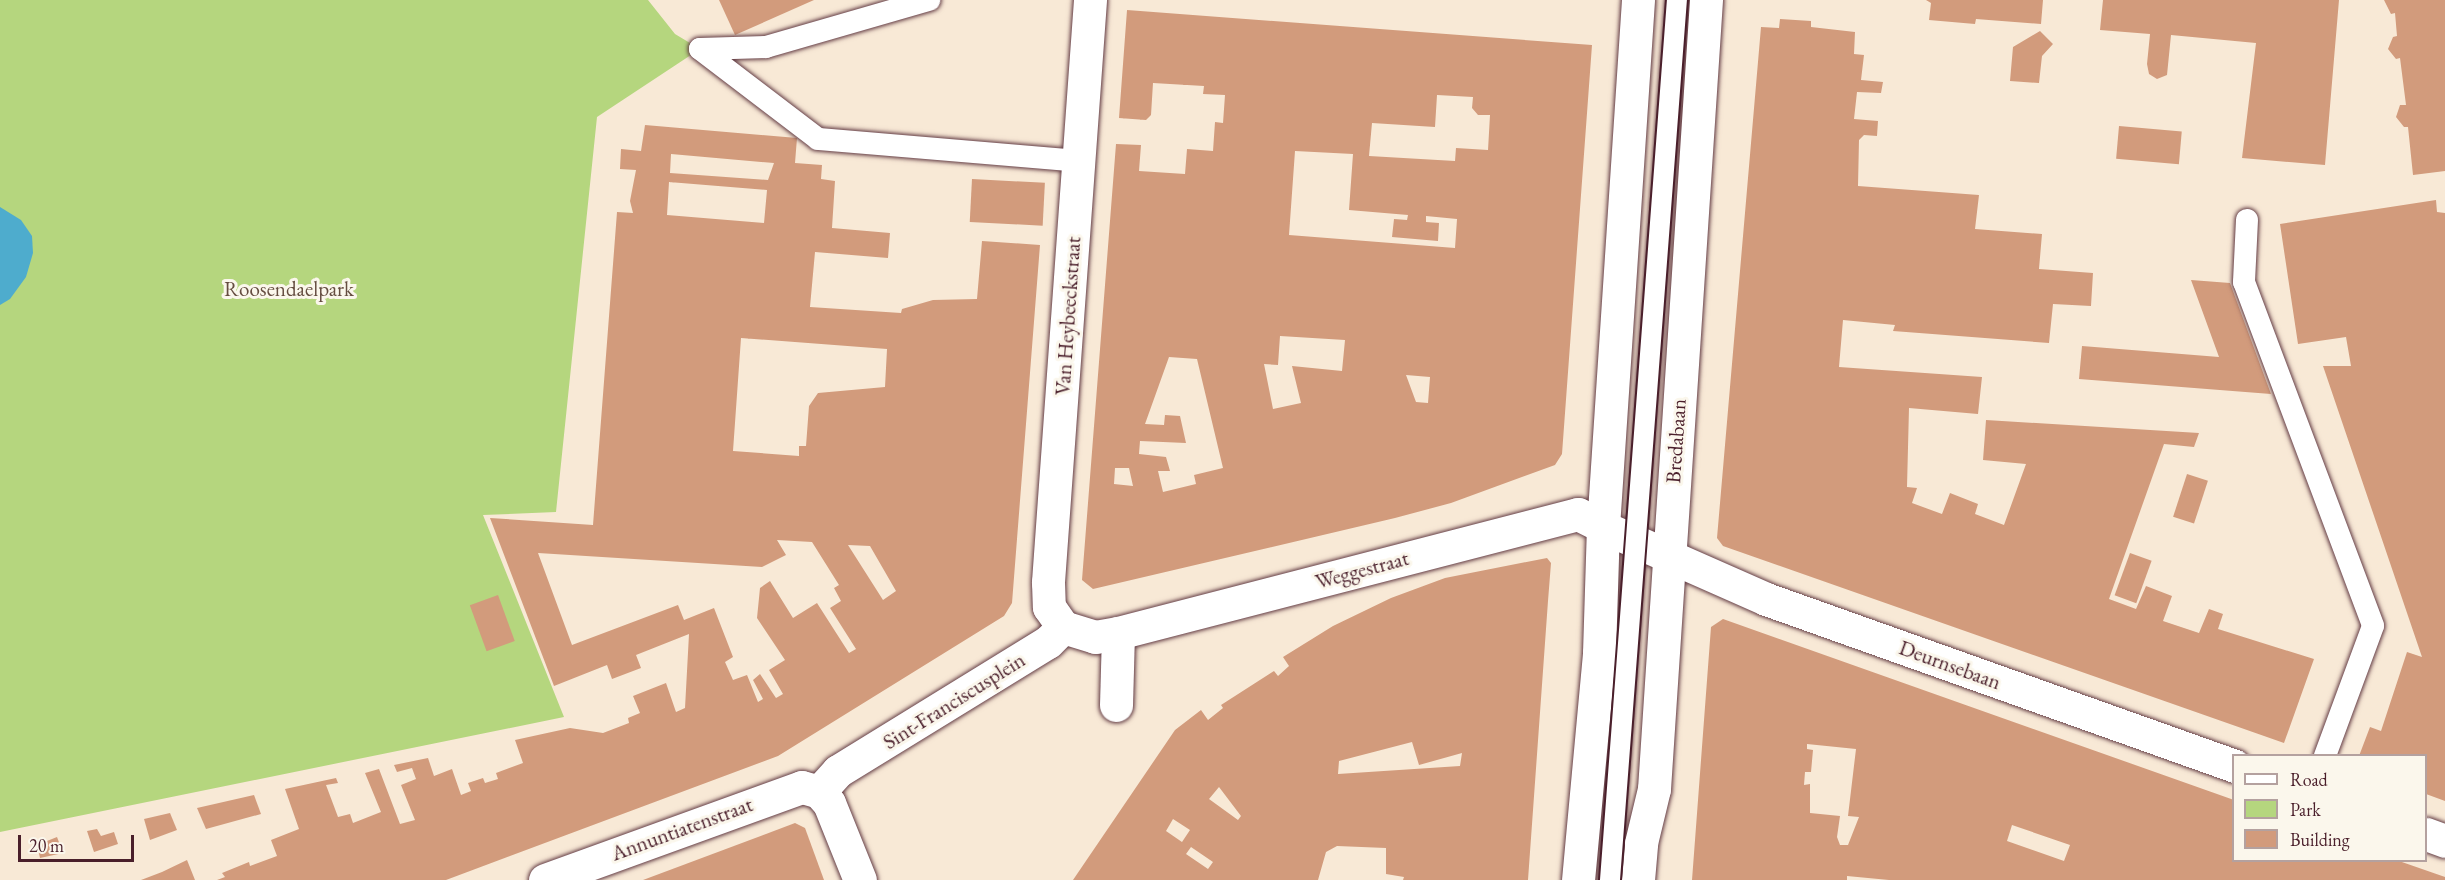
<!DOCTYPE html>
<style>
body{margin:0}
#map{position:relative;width:2445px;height:880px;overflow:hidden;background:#f8e9d6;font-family:"EB Garamond",serif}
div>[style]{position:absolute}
.green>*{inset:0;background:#b5d67e}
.water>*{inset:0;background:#4eaccd}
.building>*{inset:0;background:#d29b7c;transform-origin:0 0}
.roads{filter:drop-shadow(0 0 2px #643d45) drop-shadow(0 0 2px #643d45)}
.service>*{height:22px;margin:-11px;padding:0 11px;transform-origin:11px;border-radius:11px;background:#fff}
.pedestrian>*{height:33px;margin:-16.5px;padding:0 16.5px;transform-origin:16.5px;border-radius:16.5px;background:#fff}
.minor>*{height:33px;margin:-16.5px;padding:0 16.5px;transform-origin:16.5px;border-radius:16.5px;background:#fff}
.secondary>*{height:33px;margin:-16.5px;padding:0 16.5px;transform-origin:16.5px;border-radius:16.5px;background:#fff}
.primary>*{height:33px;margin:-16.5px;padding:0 16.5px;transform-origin:16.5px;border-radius:16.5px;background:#fff}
.tram>*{height:1.5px;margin:-0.75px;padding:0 0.75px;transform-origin:0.75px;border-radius:0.75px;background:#4a1f2b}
span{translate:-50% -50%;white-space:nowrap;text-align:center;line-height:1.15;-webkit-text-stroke:6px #fbf7ec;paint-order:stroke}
.park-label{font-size:21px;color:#654d40}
.street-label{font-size:21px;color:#4a1f2b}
.legend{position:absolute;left:2232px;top:754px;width:195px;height:108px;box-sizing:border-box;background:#fbf7ec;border:2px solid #b4a19f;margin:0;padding:8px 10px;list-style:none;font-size:18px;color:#4a1f2b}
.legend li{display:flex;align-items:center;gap:12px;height:30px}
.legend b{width:30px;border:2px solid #b4a19f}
.scale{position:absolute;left:18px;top:835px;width:116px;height:27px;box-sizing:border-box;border:3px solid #4a1f2b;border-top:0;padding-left:8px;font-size:18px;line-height:21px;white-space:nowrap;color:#4a1f2b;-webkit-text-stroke:4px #fbf7ec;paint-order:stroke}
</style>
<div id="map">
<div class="green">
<i style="clip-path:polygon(0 0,648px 0,675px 34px,700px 49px,597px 117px,556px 512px,483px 515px,564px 717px,0 832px)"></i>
</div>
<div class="water">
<i style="clip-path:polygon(0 207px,21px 220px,32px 236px,33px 253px,26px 277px,10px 299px,0 305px)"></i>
</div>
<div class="building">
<i style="clip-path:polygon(719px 0,814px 0,735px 35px)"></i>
<i style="clip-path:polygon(1926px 0,2043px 0,2041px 24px,1976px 19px,1975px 24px,1929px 20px,1931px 3px)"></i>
<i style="clip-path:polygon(2103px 0,2339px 0,2325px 165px,2242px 158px,2256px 43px,2171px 35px,2167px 75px,2157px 79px,2149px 74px,2147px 64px,2150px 34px,2100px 30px)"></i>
<i style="clip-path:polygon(2384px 0,2445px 0,2445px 171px,2413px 175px,2408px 127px,2404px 127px,2396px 117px,2400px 105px,2406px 105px,2400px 58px,2396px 59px,2388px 49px,2393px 37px,2397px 36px,2395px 13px,2391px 14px)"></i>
<i style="clip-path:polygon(evenodd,1127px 10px,1592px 45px,1562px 454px,1555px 465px,1451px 503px,1395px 518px,1093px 589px,1082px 580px,1116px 144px,1141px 145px,1139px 171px,1185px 174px,1187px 149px,1213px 151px,1215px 122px,1223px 123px,1225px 95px,1203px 94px,1204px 86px,1153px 83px,1151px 115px,1146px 120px,1119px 118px,1127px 10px,1437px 95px,1473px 97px,1472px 108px,1478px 115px,1490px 115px,1488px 150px,1456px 148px,1455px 161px,1369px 156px,1372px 123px,1435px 127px,1437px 95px,1127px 10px,1295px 151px,1353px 154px,1349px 210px,1408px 215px,1407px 220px,1394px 219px,1392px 237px,1438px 241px,1439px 223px,1426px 222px,1426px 216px,1457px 219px,1455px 248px,1289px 235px,1295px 151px,1127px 10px,1280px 336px,1345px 340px,1342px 371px,1292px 366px,1301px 403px,1273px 409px,1264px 364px,1278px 365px,1280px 336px,1127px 10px,1169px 357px,1197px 359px,1223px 468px,1194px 475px,1196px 484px,1163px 492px,1158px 471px,1170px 471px,1166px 457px,1139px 454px,1140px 441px,1186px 443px,1180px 416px,1165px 415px,1164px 425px,1145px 424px,1169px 357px,1127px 10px,1406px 375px,1430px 377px,1428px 403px,1416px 402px,1406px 375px,1127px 10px,1115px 468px,1129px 468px,1133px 486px,1114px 484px,1115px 468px)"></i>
<i style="clip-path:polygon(1780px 19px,1811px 21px,1811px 27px,1855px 32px,1854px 54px,1864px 55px,1861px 80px,1883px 82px,1881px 93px,1857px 92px,1854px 119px,1878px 121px,1877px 136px,1864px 135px,1859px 140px,1858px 186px,1979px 195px,1975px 229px,2042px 234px,2039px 269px,2093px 273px,2091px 306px,2053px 304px,2049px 343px,1893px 331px,1895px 325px,1843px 320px,1839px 367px,1982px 377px,1978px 414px,1909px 408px,1907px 487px,1917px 488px,1912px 503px,1942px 514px,1950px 493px,1978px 504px,1975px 514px,2004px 525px,2026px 464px,1983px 460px,1986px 420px,2199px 433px,2194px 447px,2164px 444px,2109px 599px,2136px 609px,2146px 586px,2172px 596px,2163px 621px,2199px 633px,2209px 609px,2223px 614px,2218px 629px,2314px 659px,2284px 743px,1723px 546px,1717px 538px,1761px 27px,1779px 28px)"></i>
<i style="clip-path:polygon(2040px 31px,2053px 44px,2042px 56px,2039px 83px,2010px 81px,2013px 47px)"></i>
<i style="clip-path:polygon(evenodd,645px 125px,797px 138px,795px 163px,822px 165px,821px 179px,835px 181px,832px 228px,890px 233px,888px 258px,815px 252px,810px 307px,901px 313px,902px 309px,933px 300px,977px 299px,982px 241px,1040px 245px,1012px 603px,1004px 616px,778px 756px,446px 880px,217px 880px,225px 877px,222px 873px,249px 862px,250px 866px,277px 856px,271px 840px,299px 829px,285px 789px,336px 778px,338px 783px,326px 785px,338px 817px,350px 814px,353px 823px,381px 812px,365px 773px,379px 769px,400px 824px,415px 820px,401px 785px,416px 779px,412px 768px,397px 772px,394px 765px,428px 758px,434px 776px,452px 769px,461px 795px,471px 791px,468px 783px,483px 778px,485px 783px,498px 779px,496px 773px,523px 763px,515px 740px,570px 728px,603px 733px,629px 723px,628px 718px,640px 713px,633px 696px,666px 683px,676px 712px,685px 708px,689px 634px,636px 655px,641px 668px,612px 679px,607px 665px,554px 686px,490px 518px,593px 525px,617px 212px,633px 213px,630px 201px,636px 170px,620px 169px,621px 149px,641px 151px,645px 125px,671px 154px,774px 163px,768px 180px,670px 173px,671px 154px,645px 125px,669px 182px,767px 190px,764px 223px,667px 215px,669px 182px,645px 125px,741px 338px,887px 349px,885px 387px,818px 393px,809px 406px,806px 446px,799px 446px,799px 456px,733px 451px,741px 338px,645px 125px,777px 540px,812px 542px,839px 585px,834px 588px,841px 601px,830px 608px,856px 649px,849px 653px,817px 603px,793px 618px,770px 581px,760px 588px,757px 618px,785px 660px,769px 670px,783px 694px,776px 698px,760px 674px,753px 680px,763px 699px,758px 702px,747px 675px,733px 680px,725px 662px,733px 657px,714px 608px,684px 620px,678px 605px,572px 645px,538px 553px,762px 567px,786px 555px,777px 540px,645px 125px,848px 545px,870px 546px,896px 591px,883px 600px,848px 545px)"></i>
<i style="left:2119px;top:126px;width:63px;height:33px;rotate:5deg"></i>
<i style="left:972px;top:179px;width:73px;height:43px;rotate:3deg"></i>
<i style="clip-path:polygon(2436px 200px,2437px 212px,2445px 213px,2445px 801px,2426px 794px,2426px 756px,2359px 756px,2370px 727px,2381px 731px,2407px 652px,2422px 657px,2323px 366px,2351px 366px,2346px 337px,2298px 344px,2280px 224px)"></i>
<i style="clip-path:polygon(2191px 280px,2230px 283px,2271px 394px,2079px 379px,2082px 346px,2219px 357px)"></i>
<i style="left:2187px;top:474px;width:22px;height:45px;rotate:18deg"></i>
<i style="left:2130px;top:553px;width:23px;height:45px;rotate:20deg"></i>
<i style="clip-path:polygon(evenodd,1547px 558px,1551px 563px,1548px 601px,1528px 880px,1403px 880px,1404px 877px,1386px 874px,1386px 848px,1337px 846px,1326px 852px,1318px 880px,1073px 880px,1175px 730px,1201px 710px,1208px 720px,1223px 708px,1221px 705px,1274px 671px,1278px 676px,1289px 666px,1283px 657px,1333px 626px,1391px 598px,1445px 578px,1547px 558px,1412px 742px,1419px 765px,1462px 753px,1460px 766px,1338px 774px,1339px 761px,1412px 742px,1547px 558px,1219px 787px,1241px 816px,1238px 820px,1209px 799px,1219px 787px,1547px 558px,1173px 819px,1190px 830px,1182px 842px,1166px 831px,1173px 819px,1547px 558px,1191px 847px,1213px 862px,1208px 869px,1186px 854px,1191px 847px)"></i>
<i style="left:498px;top:595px;width:49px;height:30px;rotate:70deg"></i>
<i style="clip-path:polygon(evenodd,1723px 619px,2234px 800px,2234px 861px,2399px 861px,2445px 877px,2445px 880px,1889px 880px,1847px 876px,1847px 880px,1692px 880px,1711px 627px,1723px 619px,1807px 744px,1856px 749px,1848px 816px,1859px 817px,1848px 845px,1840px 845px,1837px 837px,1840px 816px,1810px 813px,1810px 784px,1804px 785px,1805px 772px,1811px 772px,1813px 750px,1807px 749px,1807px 744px,1723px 619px,2012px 825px,2070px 845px,2064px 861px,2007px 841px,2012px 825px)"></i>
<i style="clip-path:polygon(254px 795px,261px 814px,206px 829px,197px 808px)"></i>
<i style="clip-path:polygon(170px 813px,177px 830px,150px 840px,144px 819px)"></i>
<i style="clip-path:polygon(795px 823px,805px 828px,824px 880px,643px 880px)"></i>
<i style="clip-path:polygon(97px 829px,101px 836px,114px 832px,118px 844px,94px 852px,87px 831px)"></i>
<i style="clip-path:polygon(57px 837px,63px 853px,40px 858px,37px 845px)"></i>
<i style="clip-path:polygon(187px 860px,195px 880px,141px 880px,162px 872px)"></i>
</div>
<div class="roads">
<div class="service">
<i style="left:700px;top:49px;width:148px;rotate:37.3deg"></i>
<i style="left:818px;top:139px;width:262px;rotate:4.8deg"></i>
<i style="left:700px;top:49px;width:66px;rotate:-1.7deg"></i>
<i style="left:766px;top:47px;width:170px;rotate:-16.1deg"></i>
<i style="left:2247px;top:220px;width:62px;rotate:92.8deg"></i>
<i style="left:2244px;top:282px;width:367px;rotate:69.4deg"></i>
<i style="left:2373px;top:626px;width:139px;rotate:110.3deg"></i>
<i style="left:1610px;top:880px;width:883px;rotate:-85.65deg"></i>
</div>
<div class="pedestrian">
<i style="left:819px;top:792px;width:28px;rotate:-48deg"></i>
<i style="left:838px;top:771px;width:246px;rotate:-31.6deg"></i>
<i style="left:1048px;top:642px;width:21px;rotate:-45deg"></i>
</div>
<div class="minor">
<i style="left:1090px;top:0;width:584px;rotate:94.13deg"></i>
<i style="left:1048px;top:582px;width:25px;rotate:88deg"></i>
<i style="left:1049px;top:607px;width:24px;rotate:55deg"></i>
<i style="left:1063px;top:627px;width:34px;rotate:17deg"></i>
<i style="left:1095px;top:637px;width:23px;rotate:-10deg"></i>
<i style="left:1118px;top:633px;width:475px;rotate:-14.5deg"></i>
<i style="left:1578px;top:514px;width:28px;rotate:27deg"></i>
<i style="left:1116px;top:705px;width:72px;rotate:-88.4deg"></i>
<i style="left:545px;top:880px;width:273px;rotate:-19.9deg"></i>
<i style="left:802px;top:787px;width:18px;rotate:16deg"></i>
<i style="left:819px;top:792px;width:15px;rotate:48deg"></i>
<i style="left:829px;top:803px;width:83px;rotate:68.1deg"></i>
</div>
<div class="secondary">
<i style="left:1603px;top:527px;width:178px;rotate:23.8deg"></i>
<i style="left:1766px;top:599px;width:497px;rotate:19.6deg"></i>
<i style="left:2426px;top:834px;width:20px;rotate:20deg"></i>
</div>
<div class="primary">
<i style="left:1578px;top:880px;width:228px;rotate:-84.7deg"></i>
<i style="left:1599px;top:653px;width:126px;rotate:-88.2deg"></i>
<i style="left:1603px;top:527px;width:528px;rotate:-86.2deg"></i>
<i style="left:1638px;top:880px;width:37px;rotate:-85deg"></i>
<i style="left:1641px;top:843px;width:56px;rotate:-76.5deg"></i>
<i style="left:1654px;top:789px;width:791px;rotate:-86.23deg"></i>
</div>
</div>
<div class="tram">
<i style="left:1599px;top:880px;width:883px;rotate:-85.65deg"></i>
<i style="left:1621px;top:880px;width:883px;rotate:-85.65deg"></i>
</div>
<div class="park-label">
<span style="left:289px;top:289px">Roosendaelpark</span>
</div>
<div class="street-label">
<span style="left:1068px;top:316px;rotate:-86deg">Van Heybeeckstraat</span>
<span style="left:1676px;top:441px;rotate:-86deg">Bredabaan</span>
<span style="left:1362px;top:570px;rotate:-15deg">Weggestraat</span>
<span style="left:1950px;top:665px;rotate:20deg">Deurnsebaan</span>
<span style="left:954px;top:701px;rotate:-32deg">Sint-Franciscusplein</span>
<span style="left:682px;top:829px;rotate:-20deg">Annuntiatenstraat</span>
</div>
<ul class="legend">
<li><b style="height:8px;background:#fff"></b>Road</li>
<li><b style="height:16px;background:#b5d67e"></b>Park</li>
<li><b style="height:16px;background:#d29b7c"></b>Building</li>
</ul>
<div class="scale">20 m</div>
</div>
